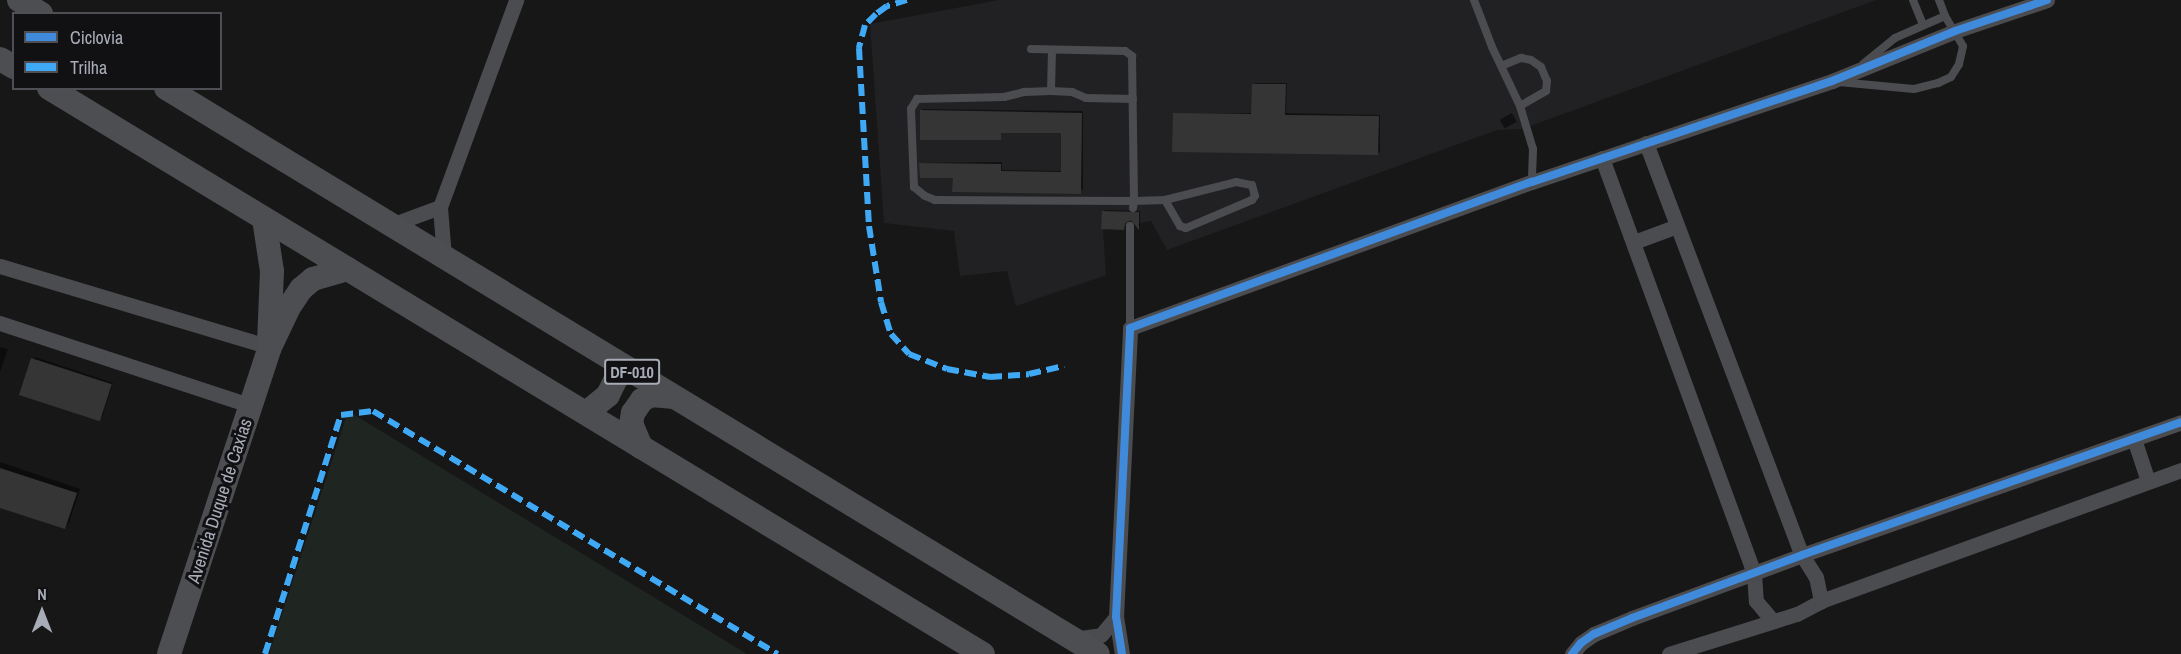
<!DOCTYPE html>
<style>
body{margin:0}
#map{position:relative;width:2181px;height:654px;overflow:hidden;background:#171717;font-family:"Archivo Narrow",sans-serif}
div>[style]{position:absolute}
.built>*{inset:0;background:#212123}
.green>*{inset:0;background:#1f2621}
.shadow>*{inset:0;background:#0007;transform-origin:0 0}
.building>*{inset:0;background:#353536;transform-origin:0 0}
.service>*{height:8px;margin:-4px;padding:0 4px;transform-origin:4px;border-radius:4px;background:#4b4c50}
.minor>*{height:15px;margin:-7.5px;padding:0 7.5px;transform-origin:7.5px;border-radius:7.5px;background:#4b4c50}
.primary>*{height:24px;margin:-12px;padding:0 12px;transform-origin:12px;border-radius:12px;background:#4d4e52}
.quiet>*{height:6px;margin-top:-3px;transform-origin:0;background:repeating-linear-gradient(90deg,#3fa9f5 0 12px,transparent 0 18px)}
.cycleway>*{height:8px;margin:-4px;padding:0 4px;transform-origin:4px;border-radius:4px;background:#408adc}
span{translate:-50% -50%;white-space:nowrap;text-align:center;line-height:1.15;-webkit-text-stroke:6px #111113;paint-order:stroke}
.shield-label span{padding:2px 4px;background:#111113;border:2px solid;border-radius:4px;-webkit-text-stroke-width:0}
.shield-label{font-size:16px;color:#a8acb7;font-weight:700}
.street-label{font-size:18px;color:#a8acb7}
.legend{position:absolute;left:12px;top:12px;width:210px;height:78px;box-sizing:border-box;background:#111113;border:2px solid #4d4f55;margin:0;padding:8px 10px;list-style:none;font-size:18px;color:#a8acb7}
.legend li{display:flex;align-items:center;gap:12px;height:30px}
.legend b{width:30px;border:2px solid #4d4f55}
.north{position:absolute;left:12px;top:582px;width:60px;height:60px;-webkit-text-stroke:4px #111113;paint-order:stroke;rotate:0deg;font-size:16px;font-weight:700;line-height:24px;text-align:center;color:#a8acb7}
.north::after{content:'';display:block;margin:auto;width:21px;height:27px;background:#a8acb7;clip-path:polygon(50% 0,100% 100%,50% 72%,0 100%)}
</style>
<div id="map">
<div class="built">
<i style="clip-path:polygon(999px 0,1876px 0,1522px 129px,1497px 130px,1167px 250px,1151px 221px,1103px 230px,1106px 275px,1016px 306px,1007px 271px,960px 276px,954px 231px,884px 223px,870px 24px)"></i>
</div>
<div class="green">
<i style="clip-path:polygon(348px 411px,747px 654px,269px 654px)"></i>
</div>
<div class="shadow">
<i style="clip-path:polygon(1255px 83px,1287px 83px,1286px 113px,1380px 115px,1380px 152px,1378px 153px,1174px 114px,1253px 113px)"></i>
<i style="clip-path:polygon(923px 109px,1083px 111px,1083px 190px,954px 177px,921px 163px,1002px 162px,1002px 170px,1063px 171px,1063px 132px,1002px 131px,1000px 138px,921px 111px)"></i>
<i style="left:1512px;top:113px;width:10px;height:14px;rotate:61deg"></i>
<i style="clip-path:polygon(1105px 210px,1140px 211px,1140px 227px,1131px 218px,1126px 220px,1123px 228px,1103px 212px)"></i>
<i style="clip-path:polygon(0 347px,8px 349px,0 372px)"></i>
<i style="clip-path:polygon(35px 357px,113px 383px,102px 417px,33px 359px)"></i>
<i style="clip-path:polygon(0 462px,80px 489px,69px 523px,65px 527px,0 506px)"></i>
</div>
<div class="building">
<i style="clip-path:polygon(1252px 84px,1286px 84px,1285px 115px,1379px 116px,1378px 155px,1172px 152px,1173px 113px,1251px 114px)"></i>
<i style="clip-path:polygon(920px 110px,1082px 113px,1081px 194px,952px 192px,953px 178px,920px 178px,919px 163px,1001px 164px,1001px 171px,1061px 172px,1061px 133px,1001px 133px,1001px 140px,920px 140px)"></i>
<i style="clip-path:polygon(1102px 211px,1139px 212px,1139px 230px,1131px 220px,1125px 223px,1124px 230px,1101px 229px)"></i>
<i style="left:31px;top:358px;width:85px;height:39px;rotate:18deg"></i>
<i style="clip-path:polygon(0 468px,77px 493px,65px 529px,0 508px)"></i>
</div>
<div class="service">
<i style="left:1474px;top:0;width:50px;rotate:69deg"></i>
<i style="left:1492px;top:47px;width:65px;rotate:64.6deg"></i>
<i style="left:1520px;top:106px;width:45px;rotate:73.2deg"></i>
<i style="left:1533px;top:149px;width:33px;rotate:92deg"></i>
<i style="left:1913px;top:0;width:27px;rotate:68deg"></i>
<i style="left:1939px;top:0;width:17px;rotate:69deg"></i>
<i style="left:1031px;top:49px;width:94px;rotate:1.2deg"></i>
<i style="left:1125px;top:51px;width:9px;rotate:36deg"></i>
<i style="left:1132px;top:56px;width:145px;rotate:89.2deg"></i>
<i style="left:1134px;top:201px;width:199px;rotate:-179.7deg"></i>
<i style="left:935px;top:200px;width:11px;rotate:-158deg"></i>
<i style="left:925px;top:196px;width:14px;rotate:-141deg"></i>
<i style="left:914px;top:187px;width:78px;rotate:-92.2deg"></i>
<i style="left:911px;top:109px;width:12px;rotate:-59deg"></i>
<i style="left:917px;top:99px;width:87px;rotate:-1.3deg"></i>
<i style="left:1004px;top:97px;width:21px;rotate:-14deg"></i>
<i style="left:1024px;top:92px;width:27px;rotate:-2deg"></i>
<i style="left:1052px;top:50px;width:41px;rotate:91.4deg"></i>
<i style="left:1051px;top:91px;width:21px;rotate:3deg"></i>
<i style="left:1072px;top:92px;width:15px;rotate:23deg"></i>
<i style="left:1086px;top:98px;width:47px;rotate:1.2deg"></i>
<i style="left:1501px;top:66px;width:22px;rotate:-22deg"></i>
<i style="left:1521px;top:58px;width:10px;rotate:11deg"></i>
<i style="left:1531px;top:60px;width:12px;rotate:35deg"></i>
<i style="left:1541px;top:67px;width:15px;rotate:67deg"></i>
<i style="left:1547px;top:81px;width:10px;rotate:96deg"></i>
<i style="left:1546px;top:91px;width:30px;rotate:150deg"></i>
<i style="left:1839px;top:82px;width:75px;rotate:5.3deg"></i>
<i style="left:1914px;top:89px;width:25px;rotate:-14deg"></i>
<i style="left:1938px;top:83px;width:14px;rotate:-25deg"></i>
<i style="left:1951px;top:77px;width:15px;rotate:-58deg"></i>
<i style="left:1959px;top:64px;width:18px;rotate:-77deg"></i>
<i style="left:1963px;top:46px;width:35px;rotate:-121deg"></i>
<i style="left:1945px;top:16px;width:55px;rotate:156.3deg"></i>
<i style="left:1895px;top:38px;width:41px;rotate:140.9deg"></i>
<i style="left:1133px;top:208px;width:7px;rotate:-82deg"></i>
<i style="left:1134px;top:201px;width:31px;rotate:-2deg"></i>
<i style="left:1165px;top:200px;width:73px;rotate:-14.2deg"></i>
<i style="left:1236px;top:182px;width:16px;rotate:11deg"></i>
<i style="left:1252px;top:185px;width:11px;rotate:75deg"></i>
<i style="left:1255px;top:196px;width:5px;rotate:127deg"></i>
<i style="left:1252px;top:200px;width:72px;rotate:157deg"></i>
<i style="left:1186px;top:228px;width:6px;rotate:-162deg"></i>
<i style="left:1180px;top:226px;width:30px;rotate:-120deg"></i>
<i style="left:1130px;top:226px;width:102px;rotate:90deg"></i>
</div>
<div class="minor">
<i style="left:1646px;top:143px;width:441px;rotate:69.3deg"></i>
<i style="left:1802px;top:555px;width:26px;rotate:58deg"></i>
<i style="left:1816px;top:577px;width:25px;rotate:78deg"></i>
<i style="left:1602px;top:158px;width:443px;rotate:69.9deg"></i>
<i style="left:1754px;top:574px;width:27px;rotate:86deg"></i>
<i style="left:1756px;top:601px;width:26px;rotate:50deg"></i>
<i style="left:391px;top:225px;width:52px;rotate:-20.2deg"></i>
<i style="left:1634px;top:242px;width:46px;rotate:-20.4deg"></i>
<i style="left:444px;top:257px;width:50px;rotate:-94.6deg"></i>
<i style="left:440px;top:207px;width:221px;rotate:-69.8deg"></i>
<i style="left:0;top:266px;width:282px;rotate:16.7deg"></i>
<i style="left:0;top:323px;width:265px;rotate:18.2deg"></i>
<i style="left:2134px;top:439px;width:44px;rotate:71.6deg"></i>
<i style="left:1073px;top:639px;width:28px;rotate:-8deg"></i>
<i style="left:1101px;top:635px;width:23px;rotate:-50deg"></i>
<i style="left:1122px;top:654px;width:37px;rotate:-99deg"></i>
<i style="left:1116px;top:617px;width:289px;rotate:-87.2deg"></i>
<i style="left:1130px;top:328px;width:428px;rotate:-20deg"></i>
<i style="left:1532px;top:182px;width:317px;rotate:-18.6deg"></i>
<i style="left:1832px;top:81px;width:133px;rotate:-22.1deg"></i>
<i style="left:1955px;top:31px;width:97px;rotate:-18.6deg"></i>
<i style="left:1572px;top:654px;width:14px;rotate:-51deg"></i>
<i style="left:1581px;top:643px;width:16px;rotate:-35deg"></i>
<i style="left:1594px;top:634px;width:41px;rotate:-22.8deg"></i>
<i style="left:1632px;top:618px;width:181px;rotate:-20.3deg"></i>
<i style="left:1802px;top:555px;width:402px;rotate:-19.3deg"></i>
<i style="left:1669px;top:654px;width:134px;rotate:-17.4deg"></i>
<i style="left:1797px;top:614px;width:27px;rotate:-28deg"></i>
<i style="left:1821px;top:601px;width:383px;rotate:-20deg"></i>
</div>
<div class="primary">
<i style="left:19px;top:0;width:26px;rotate:32deg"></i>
<i style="left:0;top:59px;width:16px;rotate:30deg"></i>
<i style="left:49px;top:88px;width:1092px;rotate:31.22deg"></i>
<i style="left:166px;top:88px;width:1090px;rotate:31.27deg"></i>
<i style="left:264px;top:219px;width:53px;rotate:81.3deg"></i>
<i style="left:272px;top:271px;width:71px;rotate:92.4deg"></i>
<i style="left:586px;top:413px;width:28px;rotate:-39deg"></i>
<i style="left:608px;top:395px;width:32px;rotate:-64deg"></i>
<i style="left:641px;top:447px;width:25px;rotate:-113deg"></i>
<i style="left:631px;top:424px;width:11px;rotate:-80deg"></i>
<i style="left:633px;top:413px;width:16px;rotate:-55deg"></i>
<i style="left:642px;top:400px;width:10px;rotate:-29deg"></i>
<i style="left:651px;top:395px;width:23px;rotate:5deg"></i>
<i style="left:169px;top:654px;width:323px;rotate:-71.8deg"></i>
<i style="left:270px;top:347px;width:44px;rotate:-64.6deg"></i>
<i style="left:289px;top:307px;width:22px;rotate:-56deg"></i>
<i style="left:301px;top:289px;width:16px;rotate:-40deg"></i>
<i style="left:313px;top:279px;width:36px;rotate:-16deg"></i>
</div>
<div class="quiet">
<i style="left:907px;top:0;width:21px;rotate:163deg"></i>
<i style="left:887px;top:6px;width:14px;rotate:144deg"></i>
<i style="left:876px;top:14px;width:16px;rotate:135deg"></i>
<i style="left:865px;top:25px;width:24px;rotate:105deg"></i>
<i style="left:859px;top:48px;width:178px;rotate:86.8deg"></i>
<i style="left:869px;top:226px;width:77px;rotate:81deg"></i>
<i style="left:881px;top:302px;width:34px;rotate:73deg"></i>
<i style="left:891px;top:334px;width:27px;rotate:48deg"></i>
<i style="left:909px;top:354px;width:41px;rotate:21.5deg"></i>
<i style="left:947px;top:369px;width:44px;rotate:10.5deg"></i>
<i style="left:990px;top:377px;width:39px;rotate:-4deg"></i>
<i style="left:1029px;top:374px;width:36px;rotate:-13deg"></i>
<i style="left:265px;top:654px;width:251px;rotate:-72.4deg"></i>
<i style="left:341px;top:415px;width:32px;rotate:-7deg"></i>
<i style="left:373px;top:411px;width:472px;rotate:31deg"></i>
</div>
<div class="cycleway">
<i style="left:1122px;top:654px;width:37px;rotate:-99deg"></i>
<i style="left:1116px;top:617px;width:289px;rotate:-87.2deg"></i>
<i style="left:1130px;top:328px;width:428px;rotate:-20deg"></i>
<i style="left:1532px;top:182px;width:317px;rotate:-18.6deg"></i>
<i style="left:1832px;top:81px;width:133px;rotate:-22.1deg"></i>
<i style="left:1955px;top:31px;width:97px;rotate:-18.6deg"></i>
<i style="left:1572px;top:654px;width:14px;rotate:-51deg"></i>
<i style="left:1581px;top:643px;width:16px;rotate:-35deg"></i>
<i style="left:1594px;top:634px;width:41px;rotate:-22.8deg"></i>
<i style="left:1632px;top:618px;width:181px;rotate:-20.3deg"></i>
<i style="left:1802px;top:555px;width:402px;rotate:-19.3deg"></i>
</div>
<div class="shield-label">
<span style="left:632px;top:372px">DF-010</span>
</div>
<div class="street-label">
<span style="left:220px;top:501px;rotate:-72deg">Avenida Duque de Caxias</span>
</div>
<ul class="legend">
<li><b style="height:8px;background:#408adc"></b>Ciclovia</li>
<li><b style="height:8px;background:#3fa9f5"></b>Trilha</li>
</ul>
<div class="north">N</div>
</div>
